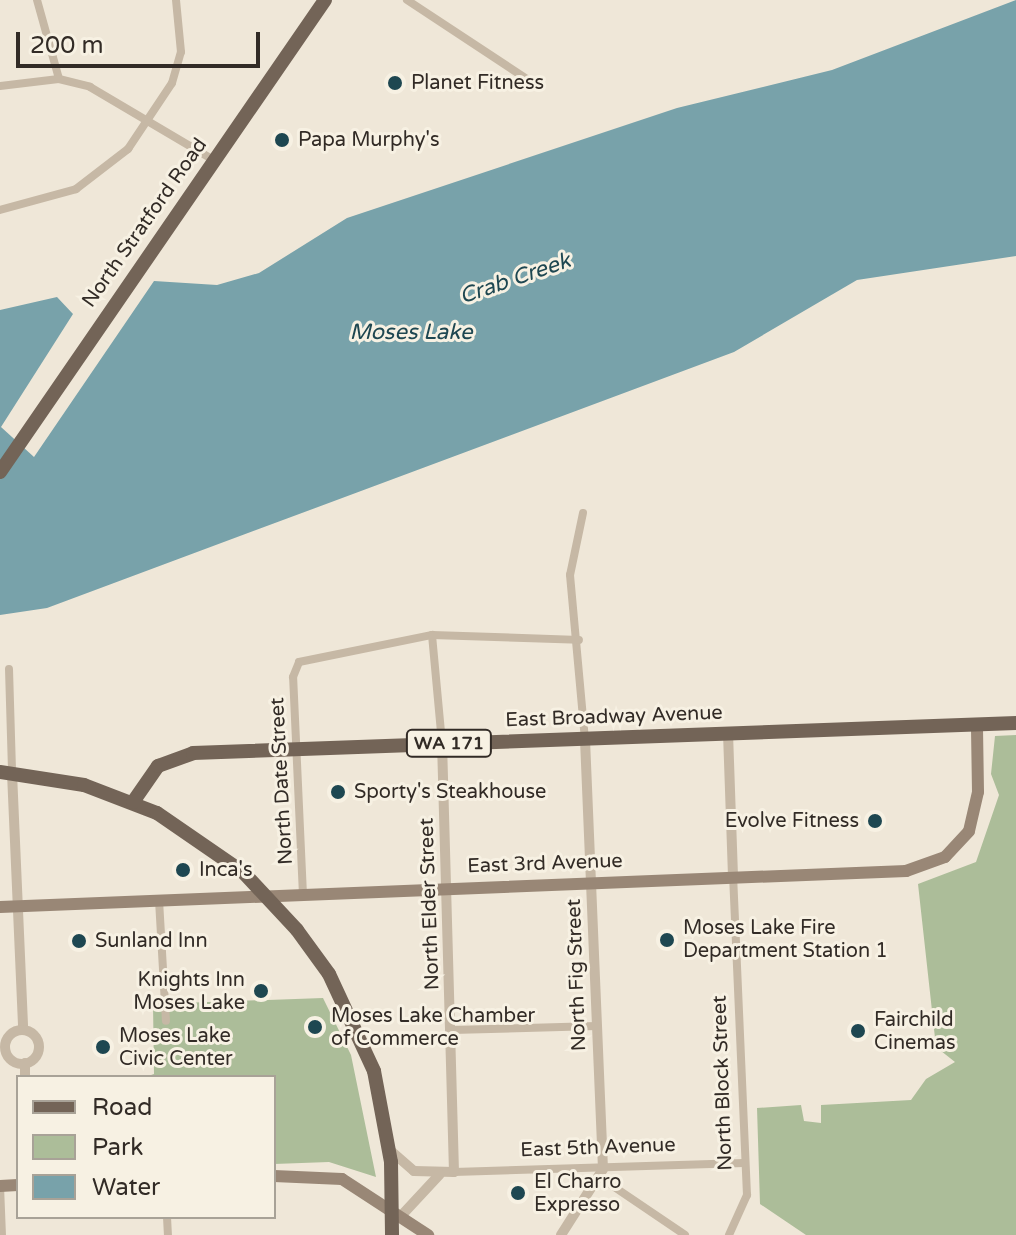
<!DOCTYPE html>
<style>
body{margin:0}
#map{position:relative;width:1016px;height:1235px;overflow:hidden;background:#efe7d8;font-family:"Varela Round",sans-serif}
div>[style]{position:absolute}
.green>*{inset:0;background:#acbd99}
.water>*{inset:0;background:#78a2aa}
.minor>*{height:8px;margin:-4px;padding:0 4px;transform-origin:4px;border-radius:4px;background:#c6b8a5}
.tertiary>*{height:10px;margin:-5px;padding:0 5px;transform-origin:5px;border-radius:5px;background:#c6b8a5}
.tertiary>.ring{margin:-5px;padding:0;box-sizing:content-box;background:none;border:10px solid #c6b8a5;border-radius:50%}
.secondary>*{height:12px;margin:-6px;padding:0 6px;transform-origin:6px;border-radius:6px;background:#998776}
.primary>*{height:14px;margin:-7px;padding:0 7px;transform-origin:7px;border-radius:7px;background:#736457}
.dots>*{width:22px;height:22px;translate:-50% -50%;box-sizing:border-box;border:4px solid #f7f1e3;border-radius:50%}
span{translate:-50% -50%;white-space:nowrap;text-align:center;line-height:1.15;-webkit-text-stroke:6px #f7f1e3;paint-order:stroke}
.shield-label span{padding:2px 6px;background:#f7f1e3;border:2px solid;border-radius:6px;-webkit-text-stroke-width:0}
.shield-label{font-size:18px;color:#322b26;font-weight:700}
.poi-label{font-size:20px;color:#322b26}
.left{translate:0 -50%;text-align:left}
.right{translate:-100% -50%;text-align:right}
.street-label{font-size:20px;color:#322b26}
.water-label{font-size:22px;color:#1e4751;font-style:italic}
.legend{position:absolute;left:16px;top:1075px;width:260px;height:144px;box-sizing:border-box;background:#f7f1e3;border:2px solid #a8a297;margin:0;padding:10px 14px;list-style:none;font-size:24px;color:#322b26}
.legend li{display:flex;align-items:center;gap:16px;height:40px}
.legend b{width:40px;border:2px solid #a8a297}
.scale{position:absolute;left:16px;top:32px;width:244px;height:36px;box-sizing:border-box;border:4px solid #322b26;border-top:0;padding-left:10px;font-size:24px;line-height:28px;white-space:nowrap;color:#322b26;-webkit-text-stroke:6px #f7f1e3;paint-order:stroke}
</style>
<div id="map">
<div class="green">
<i style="clip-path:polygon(1016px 735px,1016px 1235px,806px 1235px,760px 1204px,757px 1108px,801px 1105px,804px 1121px,821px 1123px,821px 1105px,911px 1100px,926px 1079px,955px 1062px,936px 1047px,918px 884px,976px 862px,999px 795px,991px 774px,995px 736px)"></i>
<i style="clip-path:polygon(323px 998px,351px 1055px,376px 1177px,329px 1162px,274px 1164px,274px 1077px,145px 1077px,154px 1074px,153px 1004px)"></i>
</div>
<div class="water">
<i style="clip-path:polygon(1016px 0,1016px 256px,857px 280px,734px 352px,47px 608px,0 615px,0 310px,57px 297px,73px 314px,1px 427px,34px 457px,154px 281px,217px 285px,259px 273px,347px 218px,677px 108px,832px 70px)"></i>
</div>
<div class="minor">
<i style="left:37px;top:0;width:82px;rotate:74.4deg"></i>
<i style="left:407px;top:0;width:151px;rotate:33.4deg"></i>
<i style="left:0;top:86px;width:59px;rotate:-6.8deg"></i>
<i style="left:59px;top:79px;width:32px;rotate:14deg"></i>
<i style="left:90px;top:87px;width:145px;rotate:30.6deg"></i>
<i style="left:0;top:210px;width:79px;rotate:-15.4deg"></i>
<i style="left:76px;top:189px;width:66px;rotate:-37.6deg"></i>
<i style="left:128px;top:149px;width:79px;rotate:-56.3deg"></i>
<i style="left:172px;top:83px;width:32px;rotate:-74deg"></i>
<i style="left:181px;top:52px;width:52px;rotate:-95.5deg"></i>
<i style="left:583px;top:513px;width:63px;rotate:101.8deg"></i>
<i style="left:570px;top:575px;width:165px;rotate:84.8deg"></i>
<i style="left:432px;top:635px;width:108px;rotate:84.7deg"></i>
<i style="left:9px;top:669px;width:104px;rotate:88.3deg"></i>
<i style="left:303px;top:895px;width:218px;rotate:-92.6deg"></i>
<i style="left:293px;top:677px;width:16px;rotate:-68deg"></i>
<i style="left:299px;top:662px;width:136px;rotate:-11.5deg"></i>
<i style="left:432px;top:635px;width:147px;rotate:1.9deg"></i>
<i style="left:159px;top:900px;width:121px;rotate:86.7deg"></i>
<i style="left:452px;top:1030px;width:145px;rotate:-1.6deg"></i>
<i style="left:454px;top:1172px;width:290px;rotate:-1.8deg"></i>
<i style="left:598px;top:1176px;width:105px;rotate:34.1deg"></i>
<i style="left:0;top:1186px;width:49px;rotate:87.7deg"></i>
<i style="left:167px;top:1217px;width:18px;rotate:87deg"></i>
<i style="left:729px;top:1235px;width:44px;rotate:-65.8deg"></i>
<i style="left:747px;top:1195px;width:319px;rotate:-92.5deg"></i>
</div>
<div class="tertiary">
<i style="left:728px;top:733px;width:143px;rotate:88deg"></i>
<i style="left:12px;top:773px;width:257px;rotate:87.5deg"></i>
<i class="ring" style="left:5px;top:1030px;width:24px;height:24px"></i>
<i style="left:25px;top:1063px;width:14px;rotate:90deg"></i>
<i style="left:391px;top:1151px;width:30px;rotate:41deg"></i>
<i style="left:414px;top:1171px;width:40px;rotate:1.4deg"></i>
<i style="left:454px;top:1172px;width:429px;rotate:-91.6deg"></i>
<i style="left:401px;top:1216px;width:57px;rotate:-47.1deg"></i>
<i style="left:561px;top:1235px;width:78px;rotate:-57.5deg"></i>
<i style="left:603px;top:1169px;width:430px;rotate:-92.4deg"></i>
</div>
<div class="secondary">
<i style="left:0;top:907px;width:907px;rotate:-2.28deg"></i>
<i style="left:906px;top:871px;width:41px;rotate:-19.7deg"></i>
<i style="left:945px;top:857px;width:35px;rotate:-47deg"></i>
<i style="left:969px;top:831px;width:40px;rotate:-77deg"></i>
<i style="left:978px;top:792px;width:67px;rotate:-90.9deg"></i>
<i style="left:274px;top:1176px;width:68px;rotate:2.5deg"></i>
<i style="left:342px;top:1179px;width:103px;rotate:33.1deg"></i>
<i style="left:0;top:1186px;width:18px;rotate:-3deg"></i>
</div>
<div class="primary">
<i style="left:0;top:472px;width:573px;rotate:-55.45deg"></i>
<i style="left:0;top:772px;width:85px;rotate:8.8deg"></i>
<i style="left:84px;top:785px;width:78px;rotate:21deg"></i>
<i style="left:157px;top:813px;width:104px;rotate:34.5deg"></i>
<i style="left:243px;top:872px;width:79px;rotate:47deg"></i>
<i style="left:297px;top:930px;width:54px;rotate:54deg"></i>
<i style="left:329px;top:974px;width:107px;rotate:65.1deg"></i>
<i style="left:374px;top:1071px;width:93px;rotate:79.4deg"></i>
<i style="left:391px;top:1162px;width:73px;rotate:89.2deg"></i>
<i style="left:133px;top:802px;width:44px;rotate:-55.2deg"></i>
<i style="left:158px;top:766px;width:37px;rotate:-20deg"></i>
<i style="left:193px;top:753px;width:824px;rotate:-2.09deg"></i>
</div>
<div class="dots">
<i style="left:395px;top:83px;background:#1e4751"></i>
<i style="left:282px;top:140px;background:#1e4751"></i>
<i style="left:338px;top:792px;background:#1e4751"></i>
<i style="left:875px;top:821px;background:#1e4751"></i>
<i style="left:183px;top:870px;background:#1e4751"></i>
<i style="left:667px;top:940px;background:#1e4751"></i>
<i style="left:79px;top:941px;background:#1e4751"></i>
<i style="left:261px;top:991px;background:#1e4751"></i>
<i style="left:315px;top:1027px;background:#1e4751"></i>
<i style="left:858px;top:1031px;background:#1e4751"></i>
<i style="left:103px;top:1047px;background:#1e4751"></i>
<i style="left:518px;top:1193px;background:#1e4751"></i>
</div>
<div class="shield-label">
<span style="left:449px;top:743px">WA 171</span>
</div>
<div class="poi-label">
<span class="left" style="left:411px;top:83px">Planet Fitness</span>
<span class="left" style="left:298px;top:140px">Papa Murphy's</span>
<span class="left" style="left:354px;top:792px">Sporty's Steakhouse</span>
<span class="right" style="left:859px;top:821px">Evolve Fitness</span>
<span class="left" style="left:199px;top:870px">Inca's</span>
<span class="left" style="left:683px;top:940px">Moses Lake Fire<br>Department Station 1</span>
<span class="left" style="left:95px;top:941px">Sunland Inn</span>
<span class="right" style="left:245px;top:992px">Knights Inn<br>Moses Lake</span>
<span class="left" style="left:331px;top:1028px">Moses Lake Chamber<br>of Commerce</span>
<span class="left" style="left:874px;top:1032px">Fairchild<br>Cinemas</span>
<span class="left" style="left:119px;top:1048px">Moses Lake<br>Civic Center</span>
<span class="left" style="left:534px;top:1194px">El Charro<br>Expresso</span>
</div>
<div class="street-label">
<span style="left:145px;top:223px;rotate:-55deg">North Stratford Road</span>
<span style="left:614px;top:717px;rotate:-2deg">East Broadway Avenue</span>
<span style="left:282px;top:781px;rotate:-93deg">North Date Street</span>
<span style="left:545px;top:864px;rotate:-2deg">East 3rd Avenue</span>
<span style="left:430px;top:904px;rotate:-92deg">North Elder Street</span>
<span style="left:577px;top:975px;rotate:-92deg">North Fig Street</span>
<span style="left:723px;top:1083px;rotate:-92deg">North Block Street</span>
<span style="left:598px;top:1148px;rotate:-2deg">East 5th Avenue</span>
</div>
<div class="water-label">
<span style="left:515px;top:279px;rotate:-19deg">Crab Creek</span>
<span style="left:411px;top:333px">Moses Lake</span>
</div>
<ul class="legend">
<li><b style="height:10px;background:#736457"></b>Road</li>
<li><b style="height:22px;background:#acbd99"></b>Park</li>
<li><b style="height:22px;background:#78a2aa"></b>Water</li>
</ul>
<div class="scale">200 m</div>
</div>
